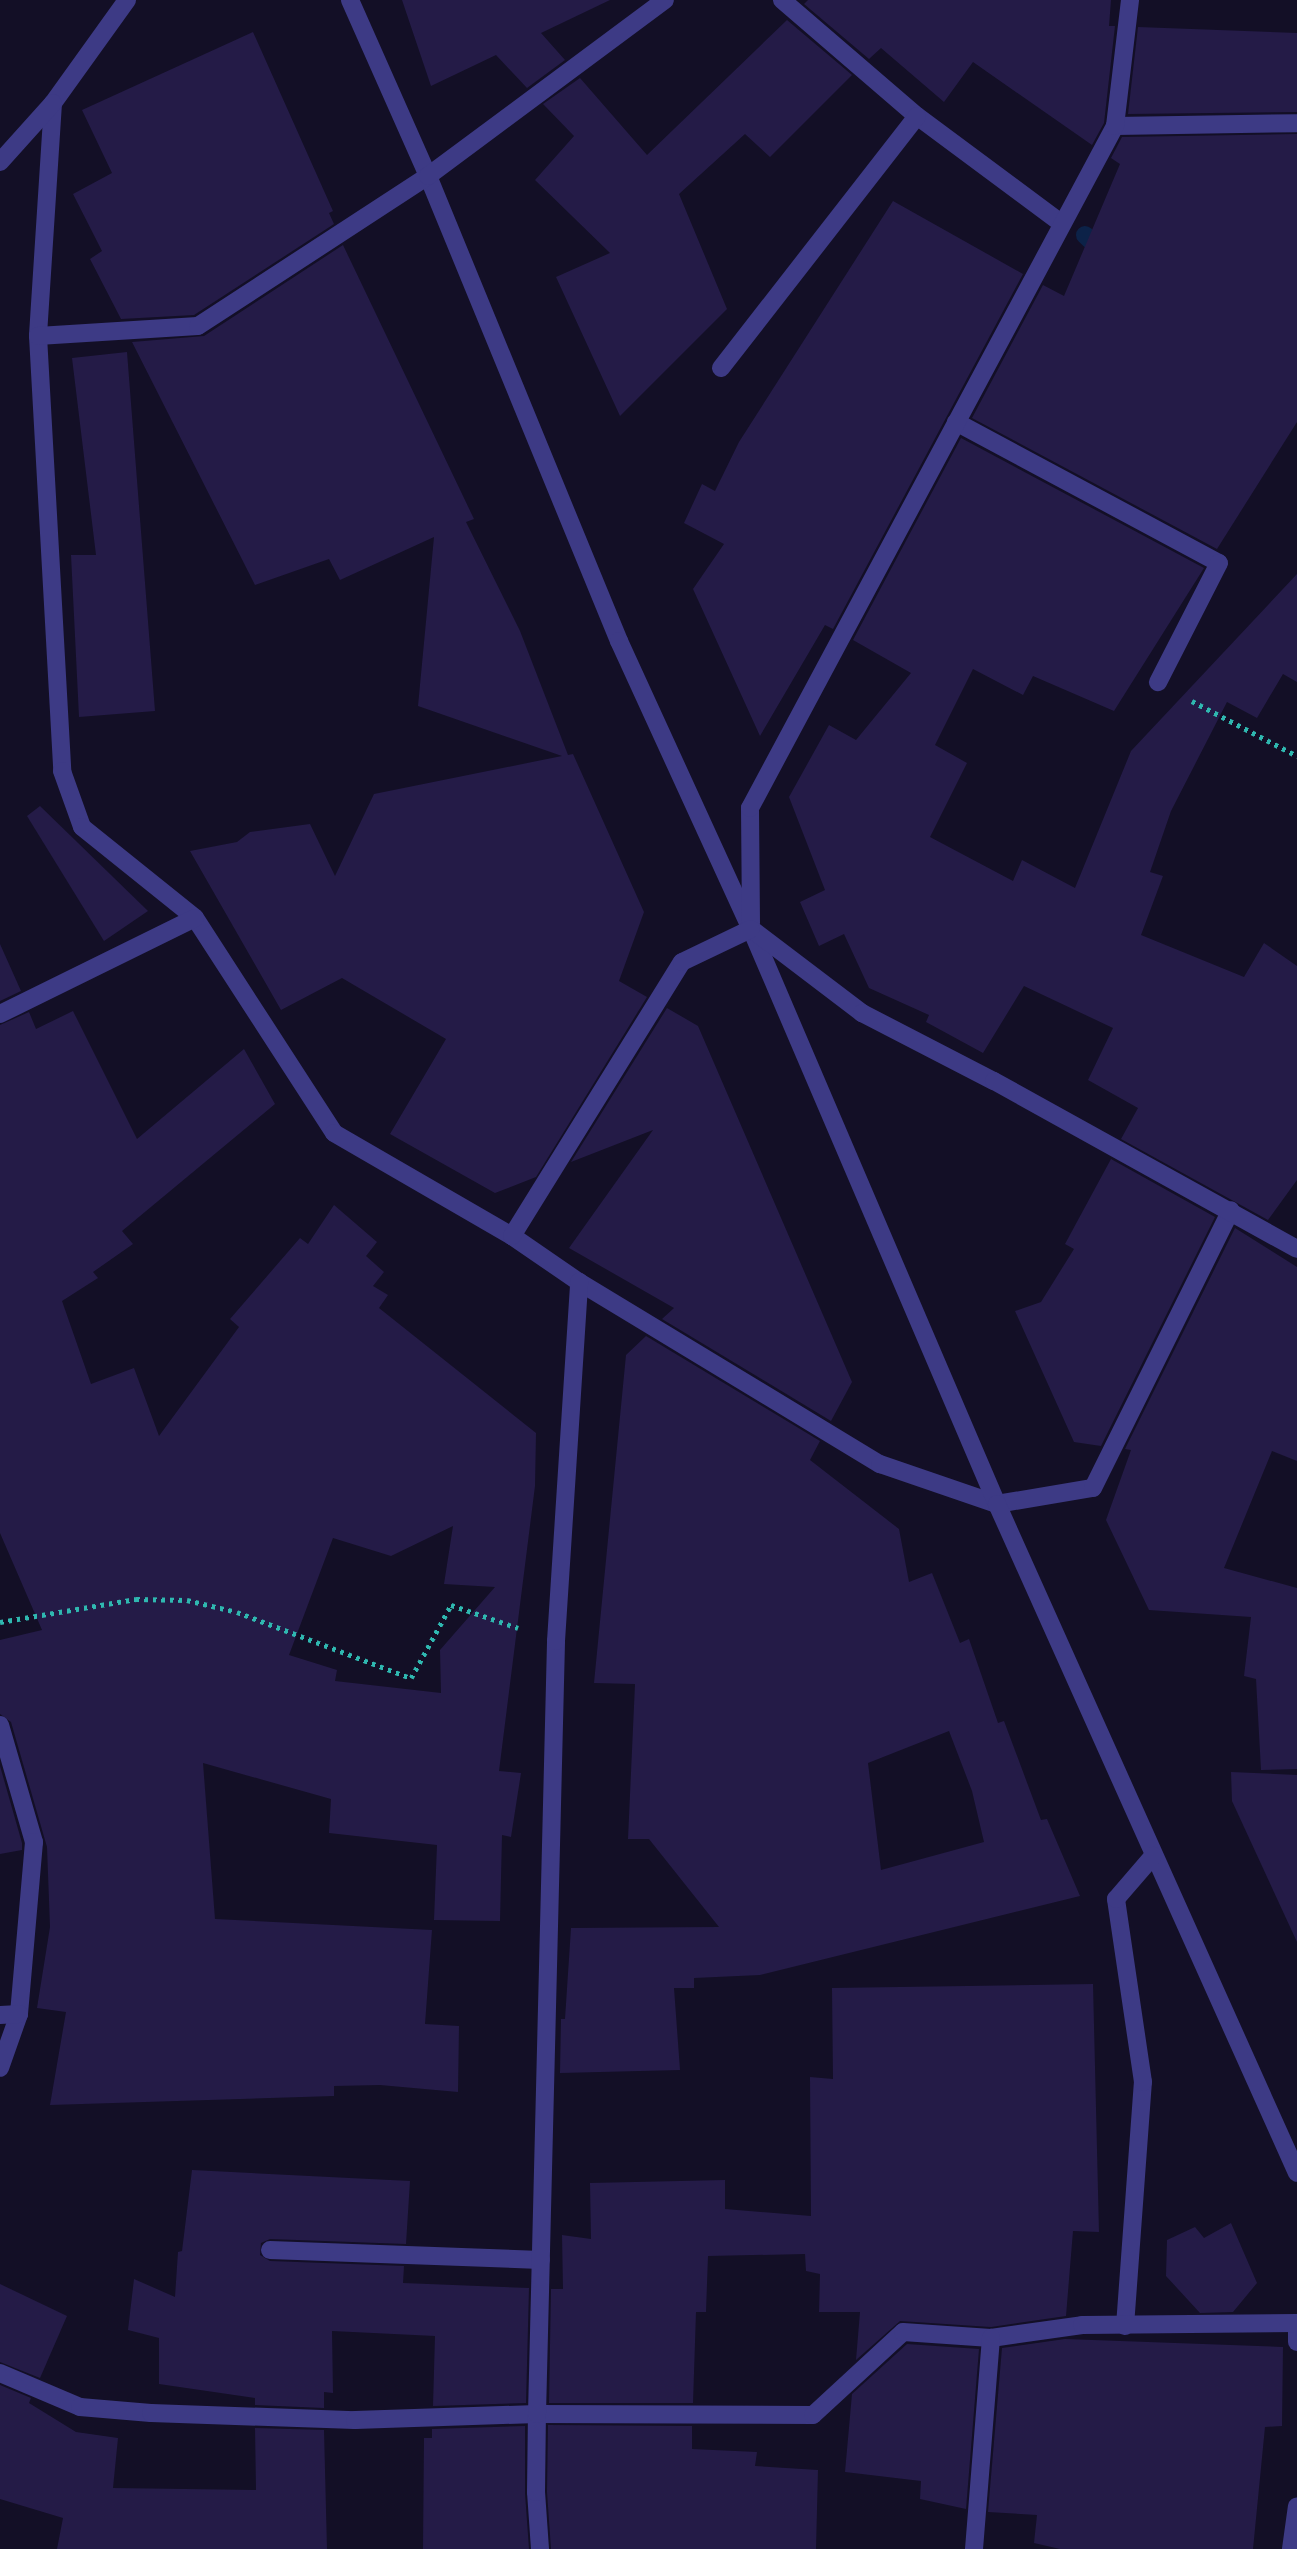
<!DOCTYPE html>
<style>
body{margin:0}
#map{position:relative;width:1297px;height:2549px;overflow:hidden;background:#130f26;font-family:"Open Sans",sans-serif}
div>[style]{position:absolute}
.stream>*{height:18px;margin:-9px;padding:0 9px;transform-origin:9px;border-radius:9px;background:#0c2248}
.building>*{inset:0;background:#241b47}
.path>*{height:4.5px;margin-top:-2.25px;transform-origin:0;background:repeating-linear-gradient(90deg,#2fb8b0 0 3.5px,transparent 0 8.5px)}
.minor>*{height:18px;margin:-9px;padding:0 9px;transform-origin:9px;border-radius:9px;background:#3d3a85}
span{translate:-50% -50%;white-space:nowrap;text-align:center;line-height:1.15;-webkit-text-stroke:7px #130f26;paint-order:stroke}
</style>
<div id="map">
<div class="stream">
<i style="left:1085px;top:235px;width:29px;rotate:44deg"></i>
</div>
<div class="building">
<i style="clip-path:polygon(402px 0,610px 0,541px 33px,565px 60px,527px 88px,496px 55px,431px 86px)"></i>
<i style="clip-path:polygon(808px 0,1111px 0,1109px 26px,1115px 26px,1104px 123px,1092px 145px,973px 62px,944px 102px,881px 48px,869px 59px,804px 4px)"></i>
<i style="clip-path:polygon(787px 20px,852px 75px,770px 157px,745px 134px,679px 194px,727px 309px,620px 416px,556px 277px,610px 253px,535px 180px,574px 136px,543px 104px,580px 78px,647px 155px)"></i>
<i style="clip-path:polygon(1138px 27px,1297px 33px,1297px 112px,1128px 114px)"></i>
<i style="clip-path:polygon(253px 32px,333px 211px,329px 213px,334px 224px,194px 315px,121px 319px,90px 259px,102px 251px,73px 194px,112px 173px,82px 110px)"></i>
<i style="clip-path:polygon(1297px 134px,1297px 422px,1217px 549px,972px 418px,1043px 285px,1064px 296px,1120px 164px,1111px 158px,1122px 137px)"></i>
<i style="clip-path:polygon(893px 201px,1023px 274px,833px 629px,825px 625px,760px 736px,693px 589px,724px 544px,684px 523px,702px 484px,715px 491px,739px 442px)"></i>
<i style="clip-path:polygon(343px 245px,474px 519px,466px 522px,520px 631px,568px 755px,573px 754px,644px 912px,619px 981px,647px 997px,536px 1177px,495px 1193px,390px 1134px,446px 1039px,342px 978px,281px 1010px,190px 851px,237px 842px,250px 832px,310px 824px,335px 876px,374px 794px,562px 756px,418px 706px,434px 537px,340px 580px,329px 559px,255px 585px,132px 342px,204px 336px)"></i>
<i style="clip-path:polygon(127px 352px,155px 711px,79px 717px,71px 555px,96px 555px,72px 358px)"></i>
<i style="clip-path:polygon(961px 438px,1204px 568px,1114px 711px,1033px 676px,1023px 695px,973px 669px,935px 745px,967px 763px,930px 837px,1013px 881px,1022px 860px,1075px 888px,1131px 751px,1297px 574px,1297px 682px,1283px 674px,1257px 718px,1227px 702px,1171px 811px,1150px 872px,1163px 876px,1141px 935px,1244px 977px,1264px 943px,1297px 966px,1297px 1180px,1268px 1220px,1121px 1139px,1138px 1108px,1088px 1080px,1113px 1028px,1024px 986px,983px 1053px,926px 1022px,929px 1015px,869px 988px,844px 934px,819px 946px,800px 902px,825px 890px,789px 797px,829px 725px,856px 740px,911px 673px,853px 640px)"></i>
<i style="clip-path:polygon(40px 806px,148px 911px,104px 941px,27px 816px)"></i>
<i style="clip-path:polygon(0 944px,21px 991px,0 1001px)"></i>
<i style="clip-path:polygon(667px 1008px,698px 1026px,852px 1382px,831px 1421px,662px 1319px,674px 1308px,569px 1248px,653px 1130px,571px 1162px)"></i>
<i style="clip-path:polygon(evenodd,73px 1011px,137px 1139px,244px 1049px,275px 1104px,122px 1231px,133px 1244px,93px 1272px,98px 1278px,62px 1301px,91px 1384px,134px 1368px,159px 1436px,239px 1327px,230px 1319px,300px 1238px,308px 1244px,334px 1205px,377px 1242px,366px 1256px,384px 1272px,373px 1286px,388px 1295px,379px 1308px,536px 1433px,535px 1486px,499px 1771px,521px 1773px,511px 1837px,502px 1835px,500px 1921px,434px 1920px,437px 1845px,329px 1833px,331px 1799px,203px 1763px,215px 1919px,432px 1930px,425px 2024px,459px 2026px,458px 2092px,380px 2085px,334px 2086px,334px 2096px,50px 2105px,66px 2012px,37px 2008px,50px 1927px,47px 1847px,11px 1722px,0 1714px,0 1640px,42px 1630px,0 1533px,0 1025px,29px 1012px,36px 1029px,73px 1011px,453px 1526px,444px 1584px,495px 1587px,440px 1650px,441px 1693px,335px 1681px,337px 1670px,289px 1655px,333px 1538px,391px 1556px,453px 1526px)"></i>
<i style="clip-path:polygon(1111px 1159px,1215px 1217px,1101px 1446px,1074px 1442px,1015px 1311px,1041px 1302px,1074px 1249px,1065px 1244px)"></i>
<i style="clip-path:polygon(1235px 1228px,1297px 1267px,1297px 1461px,1272px 1451px,1224px 1568px,1297px 1588px,1297px 1769px,1261px 1770px,1256px 1679px,1244px 1676px,1251px 1617px,1149px 1610px,1106px 1520px,1131px 1450px,1125px 1449px)"></i>
<i style="clip-path:polygon(evenodd,646px 1336px,820px 1441px,810px 1460px,899px 1529px,909px 1582px,932px 1573px,960px 1643px,969px 1639px,998px 1723px,1004px 1721px,1041px 1820px,1047px 1819px,1080px 1896px,760px 1975px,694px 1978px,694px 1988px,674px 1988px,680px 2070px,560px 2073px,561px 2019px,565px 2019px,571px 1928px,719px 1927px,649px 1839px,628px 1839px,635px 1684px,594px 1683px,626px 1355px,646px 1336px,949px 1731px,972px 1791px,984px 1842px,881px 1870px,868px 1763px,949px 1731px)"></i>
<i style="clip-path:polygon(0 1766px,22px 1843px,22px 1850px,0 1854px)"></i>
<i style="clip-path:polygon(1231px 1772px,1297px 1775px,1297px 1942px,1232px 1801px)"></i>
<i style="clip-path:polygon(1093px 1984px,1099px 2232px,1073px 2231px,1066px 2316px,991px 2327px,900px 2321px,856px 2360px,860px 2312px,819px 2312px,820px 2274px,806px 2271px,805px 2254px,708px 2256px,706px 2312px,696px 2312px,693px 2403px,549px 2403px,551px 2289px,563px 2289px,562px 2235px,591px 2239px,590px 2183px,725px 2180px,725px 2209px,811px 2216px,810px 2077px,833px 2079px,832px 1988px)"></i>
<i style="clip-path:polygon(192px 2170px,410px 2181px,406px 2244px,270px 2239px,261px 2243px,260px 2255px,270px 2261px,404px 2266px,403px 2283px,529px 2288px,526px 2403px,433px 2406px,435px 2336px,332px 2331px,333px 2393px,324px 2392px,324px 2408px,255px 2405px,255px 2398px,159px 2384px,159px 2338px,128px 2330px,134px 2279px,175px 2297px,178px 2252px,182px 2251px)"></i>
<i style="clip-path:polygon(1231px 2223px,1257px 2283px,1233px 2312px,1200px 2313px,1166px 2276px,1167px 2240px,1195px 2227px,1204px 2238px)"></i>
<i style="clip-path:polygon(0 2284px,67px 2316px,40px 2378px,0 2362px)"></i>
<i style="clip-path:polygon(1065px 2339px,1283px 2347px,1282px 2426px,1265px 2427px,1253px 2549px,1060px 2549px,1034px 2543px,1037px 2515px,988px 2512px,1002px 2348px)"></i>
<i style="clip-path:polygon(907px 2344px,979px 2349px,966px 2509px,920px 2499px,921px 2481px,845px 2472px,852px 2394px)"></i>
<i style="clip-path:polygon(0 2385px,31px 2398px,29px 2403px,76px 2432px,118px 2438px,113px 2488px,256px 2490px,255px 2428px,324px 2430px,327px 2549px,57px 2549px,63px 2518px,0 2499px)"></i>
<i style="clip-path:polygon(548px 2425px,692px 2426px,692px 2449px,757px 2452px,755px 2466px,818px 2470px,816px 2549px,551px 2549px,547px 2492px)"></i>
<i style="clip-path:polygon(525px 2426px,525px 2493px,529px 2549px,423px 2549px,424px 2438px,432px 2438px,432px 2429px)"></i>
</div>
<div class="path">
<i style="left:1192px;top:701px;width:119px;rotate:27.6deg"></i>
<i style="left:0;top:1622px;width:138px;rotate:-9.6deg"></i>
<i style="left:136px;top:1599px;width:51px;rotate:1.1deg"></i>
<i style="left:187px;top:1600px;width:51px;rotate:13.5deg"></i>
<i style="left:237px;top:1612px;width:186px;rotate:20.8deg"></i>
<i style="left:411px;top:1678px;width:83px;rotate:-61.3deg"></i>
<i style="left:451px;top:1605px;width:71px;rotate:18.9deg"></i>
</div>
<div class="minor">
<i style="left:127px;top:0;width:127px;rotate:125.7deg"></i>
<i style="left:53px;top:103px;width:233px;rotate:93.7deg"></i>
<i style="left:38px;top:336px;width:436px;rotate:86.8deg"></i>
<i style="left:62px;top:771px;width:59px;rotate:70.3deg"></i>
<i style="left:82px;top:827px;width:145px;rotate:38.8deg"></i>
<i style="left:195px;top:918px;width:256px;rotate:57.1deg"></i>
<i style="left:334px;top:1133px;width:206px;rotate:30.1deg"></i>
<i style="left:512px;top:1236px;width:81px;rotate:34.5deg"></i>
<i style="left:579px;top:1282px;width:352px;rotate:31.2deg"></i>
<i style="left:880px;top:1464px;width:124px;rotate:18.9deg"></i>
<i style="left:997px;top:1504px;width:97px;rotate:-9.5deg"></i>
<i style="left:1093px;top:1488px;width:310px;rotate:-63.6deg"></i>
<i style="left:350px;top:0;width:193px;rotate:66.1deg"></i>
<i style="left:428px;top:176px;width:503px;rotate:67.67deg"></i>
<i style="left:619px;top:641px;width:317px;rotate:65.4deg"></i>
<i style="left:751px;top:929px;width:625px;rotate:66.84deg"></i>
<i style="left:997px;top:1504px;width:733px;rotate:65.85deg"></i>
<i style="left:782px;top:0;width:178px;rotate:40.7deg"></i>
<i style="left:917px;top:116px;width:179px;rotate:36.6deg"></i>
<i style="left:1115px;top:126px;width:182px;rotate:-0.9deg"></i>
<i style="left:0;top:162px;width:79px;rotate:-48.1deg"></i>
<i style="left:38px;top:336px;width:160px;rotate:-3.6deg"></i>
<i style="left:198px;top:326px;width:275px;rotate:-33.1deg"></i>
<i style="left:428px;top:176px;width:295px;rotate:-36.6deg"></i>
<i style="left:721px;top:368px;width:319px;rotate:-52.1deg"></i>
<i style="left:956px;top:422px;width:298px;rotate:28.2deg"></i>
<i style="left:1219px;top:563px;width:134px;rotate:117.1deg"></i>
<i style="left:751px;top:923px;width:115px;rotate:-90.5deg"></i>
<i style="left:750px;top:808px;width:774px;rotate:-61.84deg"></i>
<i style="left:1115px;top:126px;width:127px;rotate:-83.2deg"></i>
<i style="left:754px;top:931px;width:136px;rotate:37.2deg"></i>
<i style="left:862px;top:1013px;width:148px;rotate:27.3deg"></i>
<i style="left:994px;top:1081px;width:346px;rotate:29deg"></i>
<i style="left:0;top:1014px;width:217px;rotate:-26.2deg"></i>
<i style="left:512px;top:1236px;width:322px;rotate:-58.2deg"></i>
<i style="left:682px;top:962px;width:76px;rotate:-25.6deg"></i>
<i style="left:0;top:1725px;width:122px;rotate:73.8deg"></i>
<i style="left:34px;top:1842px;width:173px;rotate:95deg"></i>
<i style="left:19px;top:2014px;width:57px;rotate:109.4deg"></i>
<i style="left:0;top:2015px;width:19px;rotate:-3deg"></i>
<i style="left:270px;top:2250px;width:271px;rotate:2.1deg"></i>
<i style="left:1297px;top:2323px;width:19px;rotate:90deg"></i>
<i style="left:1125px;top:2326px;width:245px;rotate:-85.8deg"></i>
<i style="left:1143px;top:2082px;width:185px;rotate:-98.4deg"></i>
<i style="left:1116px;top:1899px;width:57px;rotate:-49.3deg"></i>
<i style="left:0;top:2373px;width:87px;rotate:23deg"></i>
<i style="left:80px;top:2407px;width:71px;rotate:4.8deg"></i>
<i style="left:151px;top:2413px;width:204px;rotate:2deg"></i>
<i style="left:355px;top:2420px;width:182px;rotate:-1.9deg"></i>
<i style="left:537px;top:2414px;width:276px;rotate:0.2deg"></i>
<i style="left:813px;top:2415px;width:122px;rotate:-42.7deg"></i>
<i style="left:903px;top:2332px;width:88px;rotate:3.9deg"></i>
<i style="left:991px;top:2338px;width:92px;rotate:-8.1deg"></i>
<i style="left:1082px;top:2325px;width:215px;rotate:-0.5deg"></i>
<i style="left:540px;top:2549px;width:57px;rotate:-94deg"></i>
<i style="left:536px;top:2492px;width:78px;rotate:-89.3deg"></i>
<i style="left:537px;top:2414px;width:773px;rotate:-88.59deg"></i>
<i style="left:556px;top:1641px;width:360px;rotate:-86.3deg"></i>
<i style="left:974px;top:2549px;width:212px;rotate:-85.4deg"></i>
<i style="left:1291px;top:2549px;width:43px;rotate:-82.1deg"></i>
</div>
</div>
